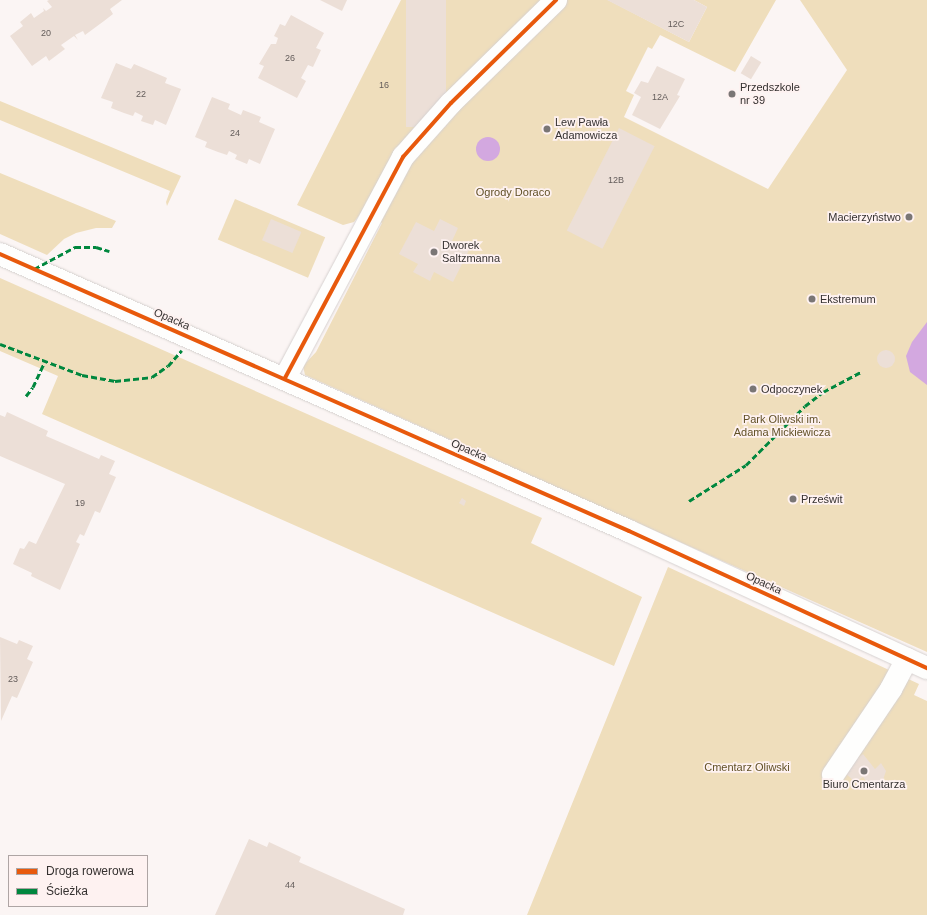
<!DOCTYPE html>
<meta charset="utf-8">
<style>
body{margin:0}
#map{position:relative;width:927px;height:915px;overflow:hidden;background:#fbf5f4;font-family:Arial,sans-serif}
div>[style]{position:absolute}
.green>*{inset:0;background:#efdebc;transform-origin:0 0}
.water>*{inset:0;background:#d3a8e0}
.round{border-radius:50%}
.building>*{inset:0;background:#ecdfd7;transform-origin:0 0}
.roads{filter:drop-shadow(0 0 1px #d6d1d0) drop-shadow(0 0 1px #d6d1d0)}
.minor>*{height:22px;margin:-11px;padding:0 11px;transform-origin:11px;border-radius:11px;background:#fefefd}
.quiet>*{height:3px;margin-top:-1.5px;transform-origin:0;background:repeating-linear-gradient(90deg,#00873e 0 6px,transparent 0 9px)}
.cycleway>*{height:4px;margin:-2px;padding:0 2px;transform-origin:2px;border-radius:2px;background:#e8590c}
.dots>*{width:11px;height:11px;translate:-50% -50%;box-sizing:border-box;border:2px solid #fef2f1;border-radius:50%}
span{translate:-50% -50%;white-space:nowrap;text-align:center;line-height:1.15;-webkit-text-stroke:3.5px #fef2f1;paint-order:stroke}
.number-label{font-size:9px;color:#635c5a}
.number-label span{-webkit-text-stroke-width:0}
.poi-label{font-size:11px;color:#353130}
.left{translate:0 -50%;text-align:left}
.right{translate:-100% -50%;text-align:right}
.park-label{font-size:11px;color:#615026}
.street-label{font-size:11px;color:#353130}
.legend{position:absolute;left:8px;top:855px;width:140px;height:52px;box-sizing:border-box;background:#fef2f1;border:1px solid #aea5a4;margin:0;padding:5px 7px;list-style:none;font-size:12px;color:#353130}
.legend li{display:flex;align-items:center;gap:8px;height:20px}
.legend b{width:20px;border:1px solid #aea5a4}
</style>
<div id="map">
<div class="green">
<i style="clip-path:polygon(401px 0,608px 0,689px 42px,707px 7px,694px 0,776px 0,735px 72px,660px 35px,652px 49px,648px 47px,626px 91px,634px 95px,624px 117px,768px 189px,847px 70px,800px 0,927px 0,927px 652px,305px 375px,303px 366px,316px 352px,382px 223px,361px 213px,354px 222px,343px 225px,297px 205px)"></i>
<i style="clip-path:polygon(0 101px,181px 176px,167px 206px,166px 202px,170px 191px,0 120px)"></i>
<i style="clip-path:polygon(0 173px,116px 221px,112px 228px,96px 228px,76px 233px,64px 239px,47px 255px,0 234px)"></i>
<i style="left:235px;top:199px;width:98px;height:44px;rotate:23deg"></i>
<i style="clip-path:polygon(0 278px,542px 518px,531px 543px,642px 597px,614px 666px,42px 414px,58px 376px,0 351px)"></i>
<i style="clip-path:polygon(668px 567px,919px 684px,914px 695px,927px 701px,927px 915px,527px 915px)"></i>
</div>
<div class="water">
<i class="round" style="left:476px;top:137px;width:24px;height:24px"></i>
<i style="clip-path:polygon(927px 322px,927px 385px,910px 372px,906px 356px,912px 342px)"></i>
</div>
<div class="building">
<i style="clip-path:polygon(49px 0,122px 0,110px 9px,113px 14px,104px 21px,85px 35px,83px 31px,75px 35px,78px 40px,74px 36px,61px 45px,65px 49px,49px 61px,46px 56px,32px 66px,10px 36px,23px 26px,20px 22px,31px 13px,34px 18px,44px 11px,43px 8px,46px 11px,52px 7px,47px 1px)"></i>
<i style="clip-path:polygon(320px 0,347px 0,342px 11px)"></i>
<i style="left:406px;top:0;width:40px;height:127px"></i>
<i style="clip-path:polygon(607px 0,694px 0,707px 7px,689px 42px)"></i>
<i style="clip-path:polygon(291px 15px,324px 33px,316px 48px,321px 50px,313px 67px,308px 65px,301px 78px,306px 81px,297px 98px,258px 78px,264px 66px,259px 64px,271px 44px,276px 44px,278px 38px,274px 36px,280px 24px,285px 26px)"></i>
<i style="left:751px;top:56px;width:12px;height:20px;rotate:31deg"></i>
<i style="clip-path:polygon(116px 63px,131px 69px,134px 64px,167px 78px,165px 83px,181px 89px,166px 125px,155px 120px,153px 125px,141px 121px,143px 116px,135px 112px,133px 116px,124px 113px,111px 108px,113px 102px,101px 98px)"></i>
<i style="clip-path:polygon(657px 66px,685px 79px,677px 95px,680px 96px,660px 129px,632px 115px,641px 97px,634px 93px,641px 81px,648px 83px)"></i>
<i style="clip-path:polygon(212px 97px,230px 104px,228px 109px,241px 115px,243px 110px,261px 117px,259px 122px,275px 129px,260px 164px,249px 159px,247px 164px,235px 159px,237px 155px,229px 151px,227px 155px,218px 152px,205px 147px,207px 142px,195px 137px)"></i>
<i style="left:619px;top:128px;width:40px;height:115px;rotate:27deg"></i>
<i style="left:271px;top:219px;width:33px;height:23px;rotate:23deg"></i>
<i style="clip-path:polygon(440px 219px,458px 228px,452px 241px,469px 250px,453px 282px,434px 272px,430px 281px,413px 272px,418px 264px,399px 254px,416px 222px,434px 231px)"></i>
<i class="round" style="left:877px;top:350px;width:18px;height:18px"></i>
<i style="clip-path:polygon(7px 412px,48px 431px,46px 436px,99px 459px,101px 455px,115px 461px,109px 474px,116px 477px,100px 513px,95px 511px,84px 536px,80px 534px,76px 542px,80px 544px,60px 590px,31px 576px,32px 573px,13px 564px,20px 548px,24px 549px,29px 541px,36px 544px,65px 484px,0 456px,0 415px,5px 417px)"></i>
<i style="clip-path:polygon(462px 498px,466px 501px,464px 506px,459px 503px)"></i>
<i style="clip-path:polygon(0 637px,17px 644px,19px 640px,33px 646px,27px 659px,33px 662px,17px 698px,12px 696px,1px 721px)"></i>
<i style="clip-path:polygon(863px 754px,875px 769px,881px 763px,886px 771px,883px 780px,871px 788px,863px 777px,855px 782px,842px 770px)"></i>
<i style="clip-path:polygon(249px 839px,267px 847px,269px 842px,301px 857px,299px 862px,405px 909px,403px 915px,215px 915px)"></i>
</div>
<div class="roads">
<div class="minor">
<i style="left:0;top:254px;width:687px;rotate:23.77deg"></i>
<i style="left:629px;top:531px;width:328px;rotate:24.7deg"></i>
<i style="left:285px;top:378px;width:251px;rotate:-61.9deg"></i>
<i style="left:403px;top:157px;width:72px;rotate:-48.4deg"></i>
<i style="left:451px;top:103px;width:147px;rotate:-44.4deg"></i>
<i style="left:833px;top:775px;width:104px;rotate:-56deg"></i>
<i style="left:891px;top:689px;width:34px;rotate:-62deg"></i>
</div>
</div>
<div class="quiet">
<i style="left:34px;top:269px;width:47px;rotate:-28.2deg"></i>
<i style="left:75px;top:247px;width:21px"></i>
<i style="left:96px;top:247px;width:14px;rotate:17deg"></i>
<i style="left:0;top:344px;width:88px;rotate:20.7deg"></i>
<i style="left:82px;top:375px;width:34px;rotate:10deg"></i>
<i style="left:115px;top:381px;width:37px;rotate:-6deg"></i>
<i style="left:152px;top:377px;width:19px;rotate:-35deg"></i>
<i style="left:168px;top:366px;width:21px;rotate:-49deg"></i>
<i style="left:26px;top:396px;width:11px;rotate:-52deg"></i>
<i style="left:33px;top:387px;width:26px;rotate:-65deg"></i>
<i style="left:689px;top:501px;width:67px;rotate:-32.3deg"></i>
<i style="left:746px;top:465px;width:83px;rotate:-45deg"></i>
<i style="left:805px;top:406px;width:23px;rotate:-38deg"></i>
<i style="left:823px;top:392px;width:43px;rotate:-27.8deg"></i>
</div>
<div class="cycleway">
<i style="left:0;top:254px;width:687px;rotate:23.77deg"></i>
<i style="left:629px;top:531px;width:328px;rotate:24.7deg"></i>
<i style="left:285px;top:378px;width:251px;rotate:-61.9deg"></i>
<i style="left:403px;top:157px;width:72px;rotate:-48.4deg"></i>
<i style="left:451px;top:103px;width:147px;rotate:-44.4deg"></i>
</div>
<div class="dots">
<i style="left:732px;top:94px;background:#7a7675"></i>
<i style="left:547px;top:129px;background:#7a7675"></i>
<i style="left:909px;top:217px;background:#7a7675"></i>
<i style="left:434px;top:252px;background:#7a7675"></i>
<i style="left:812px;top:299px;background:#7a7675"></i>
<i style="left:753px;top:389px;background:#7a7675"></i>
<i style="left:793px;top:499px;background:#7a7675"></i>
<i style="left:864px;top:771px;background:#7a7675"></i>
</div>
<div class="number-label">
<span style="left:676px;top:24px">12C</span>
<span style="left:46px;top:33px">20</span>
<span style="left:290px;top:58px">26</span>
<span style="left:384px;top:85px">16</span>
<span style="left:141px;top:94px">22</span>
<span style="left:660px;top:97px">12A</span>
<span style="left:235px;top:133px">24</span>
<span style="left:616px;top:180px">12B</span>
<span style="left:80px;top:503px">19</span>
<span style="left:13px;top:679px">23</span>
<span style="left:290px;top:885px">44</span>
</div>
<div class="poi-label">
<span class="left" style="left:740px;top:94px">Przedszkole<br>nr 39</span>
<span class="left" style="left:555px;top:129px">Lew Pawła<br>Adamowicza</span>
<span class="right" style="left:901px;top:217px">Macierzyństwo</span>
<span class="left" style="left:442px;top:252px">Dworek<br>Saltzmanna</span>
<span class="left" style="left:820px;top:299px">Ekstremum</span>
<span class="left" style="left:761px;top:389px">Odpoczynek</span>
<span class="left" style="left:801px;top:499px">Prześwit</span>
<span style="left:864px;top:784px">Biuro Cmentarza</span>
</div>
<div class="park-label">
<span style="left:513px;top:192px">Ogrody Doraco</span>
<span style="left:782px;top:426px">Park Oliwski im.<br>Adama Mickiewicza</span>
<span style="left:747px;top:767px">Cmentarz Oliwski</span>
</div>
<div class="street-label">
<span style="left:172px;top:319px;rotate:23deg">Opacka</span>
<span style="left:469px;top:450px;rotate:24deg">Opacka</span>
<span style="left:764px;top:583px;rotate:25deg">Opacka</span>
</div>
<ul class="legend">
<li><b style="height:5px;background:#e8590c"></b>Droga rowerowa</li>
<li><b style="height:5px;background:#00873e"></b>Ścieżka</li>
</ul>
</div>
